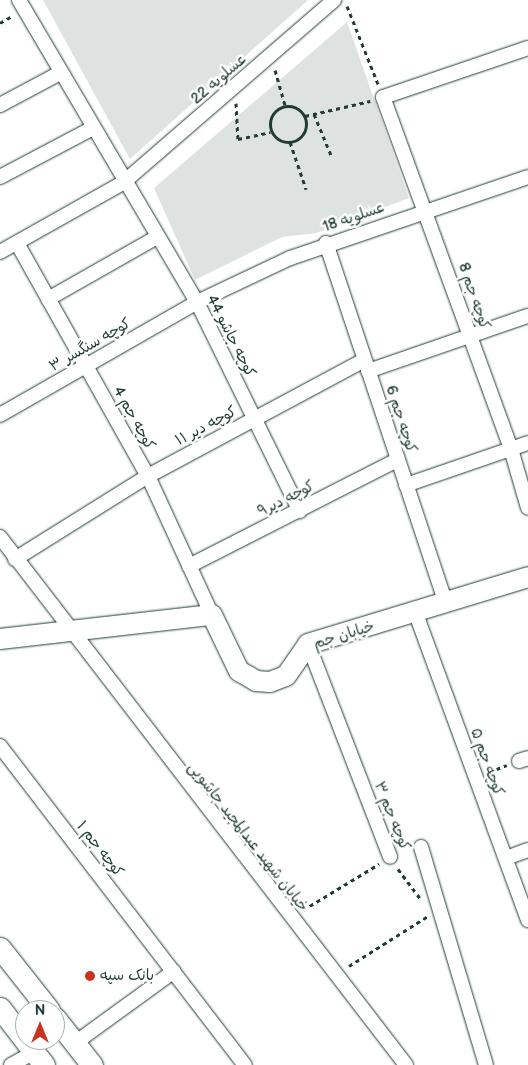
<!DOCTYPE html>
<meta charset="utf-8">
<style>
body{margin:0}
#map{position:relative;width:528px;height:1065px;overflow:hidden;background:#fff;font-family:"Balsamiq Sans","Playpen Sans Arabic",sans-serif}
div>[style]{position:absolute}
.green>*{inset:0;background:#dee3e2}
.path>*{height:3px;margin-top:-1.5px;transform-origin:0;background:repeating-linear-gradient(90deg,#1f3d34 0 4px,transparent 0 8px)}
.path>.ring{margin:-1.5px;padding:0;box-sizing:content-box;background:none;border:3px solid #1f3d34;border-radius:50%}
.roads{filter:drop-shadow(0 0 1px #1f3d34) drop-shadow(0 0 1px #1f3d34)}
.street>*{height:14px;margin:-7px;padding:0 7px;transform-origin:7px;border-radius:7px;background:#fff}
.secondary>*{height:20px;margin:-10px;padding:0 10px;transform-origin:10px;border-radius:10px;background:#fff}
.primary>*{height:21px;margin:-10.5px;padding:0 10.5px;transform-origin:10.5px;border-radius:10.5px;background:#fff}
.dots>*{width:14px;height:14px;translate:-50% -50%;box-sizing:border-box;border:2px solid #fff;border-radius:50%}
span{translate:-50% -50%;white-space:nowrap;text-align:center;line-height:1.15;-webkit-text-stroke:5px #fff;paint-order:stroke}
.street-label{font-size:15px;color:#1f3d34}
.poi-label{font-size:15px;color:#1f3d34}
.left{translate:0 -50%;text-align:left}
.north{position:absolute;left:15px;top:1000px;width:50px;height:50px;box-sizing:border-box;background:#fff;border:1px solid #a5b1ae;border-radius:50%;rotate:0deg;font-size:14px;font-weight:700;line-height:20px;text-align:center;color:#1f3d34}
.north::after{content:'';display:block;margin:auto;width:18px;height:22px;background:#c8321e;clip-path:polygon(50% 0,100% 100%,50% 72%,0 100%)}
</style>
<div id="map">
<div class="green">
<i style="clip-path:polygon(43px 0,308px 0,130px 159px)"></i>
<i style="clip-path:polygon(347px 22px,409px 198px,316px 233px,282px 237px,195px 280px,154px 188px)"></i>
</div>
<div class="path">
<i style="left:347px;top:6px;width:84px;rotate:68.3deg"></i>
<i style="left:0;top:23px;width:14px;rotate:-30deg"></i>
<i style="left:275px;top:70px;width:37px;rotate:74deg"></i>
<i style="left:236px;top:103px;width:36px;rotate:87deg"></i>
<i style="left:238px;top:139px;width:33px;rotate:-12deg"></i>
<i class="ring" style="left:270px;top:106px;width:33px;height:33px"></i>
<i style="left:314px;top:114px;width:44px;rotate:67.5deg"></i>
<i style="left:305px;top:116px;width:67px;rotate:-13deg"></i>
<i style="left:290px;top:142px;width:50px;rotate:71.2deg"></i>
<i style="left:489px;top:772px;width:19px;rotate:-21deg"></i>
<i style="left:398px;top:869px;width:36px;rotate:53deg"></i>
<i style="left:303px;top:910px;width:89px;rotate:-31.2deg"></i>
<i style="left:349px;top:966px;width:93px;rotate:-32.3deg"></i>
</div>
<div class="roads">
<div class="street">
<i style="left:19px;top:0;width:351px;rotate:59.5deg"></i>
<i style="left:197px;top:302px;width:233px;rotate:63.8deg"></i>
<i style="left:528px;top:48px;width:153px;rotate:161.3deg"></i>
<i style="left:383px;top:97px;width:375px;rotate:70deg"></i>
<i style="left:511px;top:449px;width:61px;rotate:73.9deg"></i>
<i style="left:0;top:105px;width:68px;rotate:-28.1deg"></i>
<i style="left:0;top:177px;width:105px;rotate:-27.8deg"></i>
<i style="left:17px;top:243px;width:267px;rotate:60.7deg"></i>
<i style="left:148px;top:476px;width:153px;rotate:65.3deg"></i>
<i style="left:326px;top:243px;width:380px;rotate:71.6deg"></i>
<i style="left:0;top:252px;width:142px;rotate:-29.4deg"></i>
<i style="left:124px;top:182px;width:278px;rotate:-40.9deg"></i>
<i style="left:48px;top:299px;width:125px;rotate:-29.6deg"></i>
<i style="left:368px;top:371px;width:169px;rotate:-19deg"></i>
<i style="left:0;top:415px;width:227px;rotate:-29.8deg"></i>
<i style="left:197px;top:302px;width:103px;rotate:-25.3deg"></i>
<i style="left:290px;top:258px;width:251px;rotate:-18.8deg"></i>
<i style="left:406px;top:485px;width:129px;rotate:-19deg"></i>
<i style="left:0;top:537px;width:666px;rotate:52.44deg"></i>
<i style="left:15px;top:559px;width:157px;rotate:-32deg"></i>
<i style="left:148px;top:476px;width:245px;rotate:-28.2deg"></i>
<i style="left:189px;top:566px;width:233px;rotate:-27deg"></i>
<i style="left:416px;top:614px;width:326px;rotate:69.9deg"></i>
<i style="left:308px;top:644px;width:228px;rotate:68.9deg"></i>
<i style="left:0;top:746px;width:402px;rotate:52.5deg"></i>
<i style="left:519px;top:761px;width:9px;rotate:-18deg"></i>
<i style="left:421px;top:847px;width:227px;rotate:73.4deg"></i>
<i style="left:506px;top:858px;width:23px;rotate:-20deg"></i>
<i style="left:75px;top:1043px;width:122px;rotate:-36deg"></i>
<i style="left:11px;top:1065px;width:26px;rotate:-29deg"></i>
</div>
<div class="secondary">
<i style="left:0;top:639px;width:213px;rotate:-6.5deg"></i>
<i style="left:212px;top:615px;width:62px;rotate:64.3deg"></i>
<i style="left:239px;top:671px;width:20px;rotate:30deg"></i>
<i style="left:256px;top:681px;width:14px;rotate:4deg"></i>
<i style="left:270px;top:682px;width:17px;rotate:-21deg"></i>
<i style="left:286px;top:676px;width:39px;rotate:-55deg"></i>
<i style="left:308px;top:644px;width:230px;rotate:-16.9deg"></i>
</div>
<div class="primary">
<i style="left:0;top:948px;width:79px;rotate:51.7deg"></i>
<i style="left:0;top:1008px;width:72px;rotate:52.3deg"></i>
<i style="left:55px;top:1018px;width:60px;rotate:51.8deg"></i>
</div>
</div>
<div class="dots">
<i style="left:90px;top:976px;background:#c8321e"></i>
</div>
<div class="street-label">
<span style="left:219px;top:79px;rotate:-41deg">عسلویه 22</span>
<span style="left:354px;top:217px;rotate:-19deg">عسلویه 18</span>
<span style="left:474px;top:296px;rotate:71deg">کوچه جم 8</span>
<span style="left:231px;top:336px;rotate:63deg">کوچه جاشو 44</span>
<span style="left:90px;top:345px;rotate:-30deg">کوچه سنگسر ۳</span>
<span style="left:134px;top:418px;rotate:61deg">کوچه جم 4</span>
<span style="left:401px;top:419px;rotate:72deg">کوچه جم 6</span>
<span style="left:206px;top:426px;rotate:-28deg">کوچه دیر ۱۱</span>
<span style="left:286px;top:499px;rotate:-27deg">کوچه دیر۹</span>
<span style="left:344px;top:635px;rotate:-17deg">خیابان جم</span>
<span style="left:487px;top:762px;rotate:70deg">کوچه جم ۵</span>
<span style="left:392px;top:816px;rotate:68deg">کوچه جم ۳</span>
<span style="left:248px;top:837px;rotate:52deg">خیابان شهید عبدالمجید جاشویی</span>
<span style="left:100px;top:849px;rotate:52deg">کوچه جم ۱</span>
</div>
<div class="poi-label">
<span class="left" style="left:100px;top:976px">بانک سپه</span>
</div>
<div class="north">N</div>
</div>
